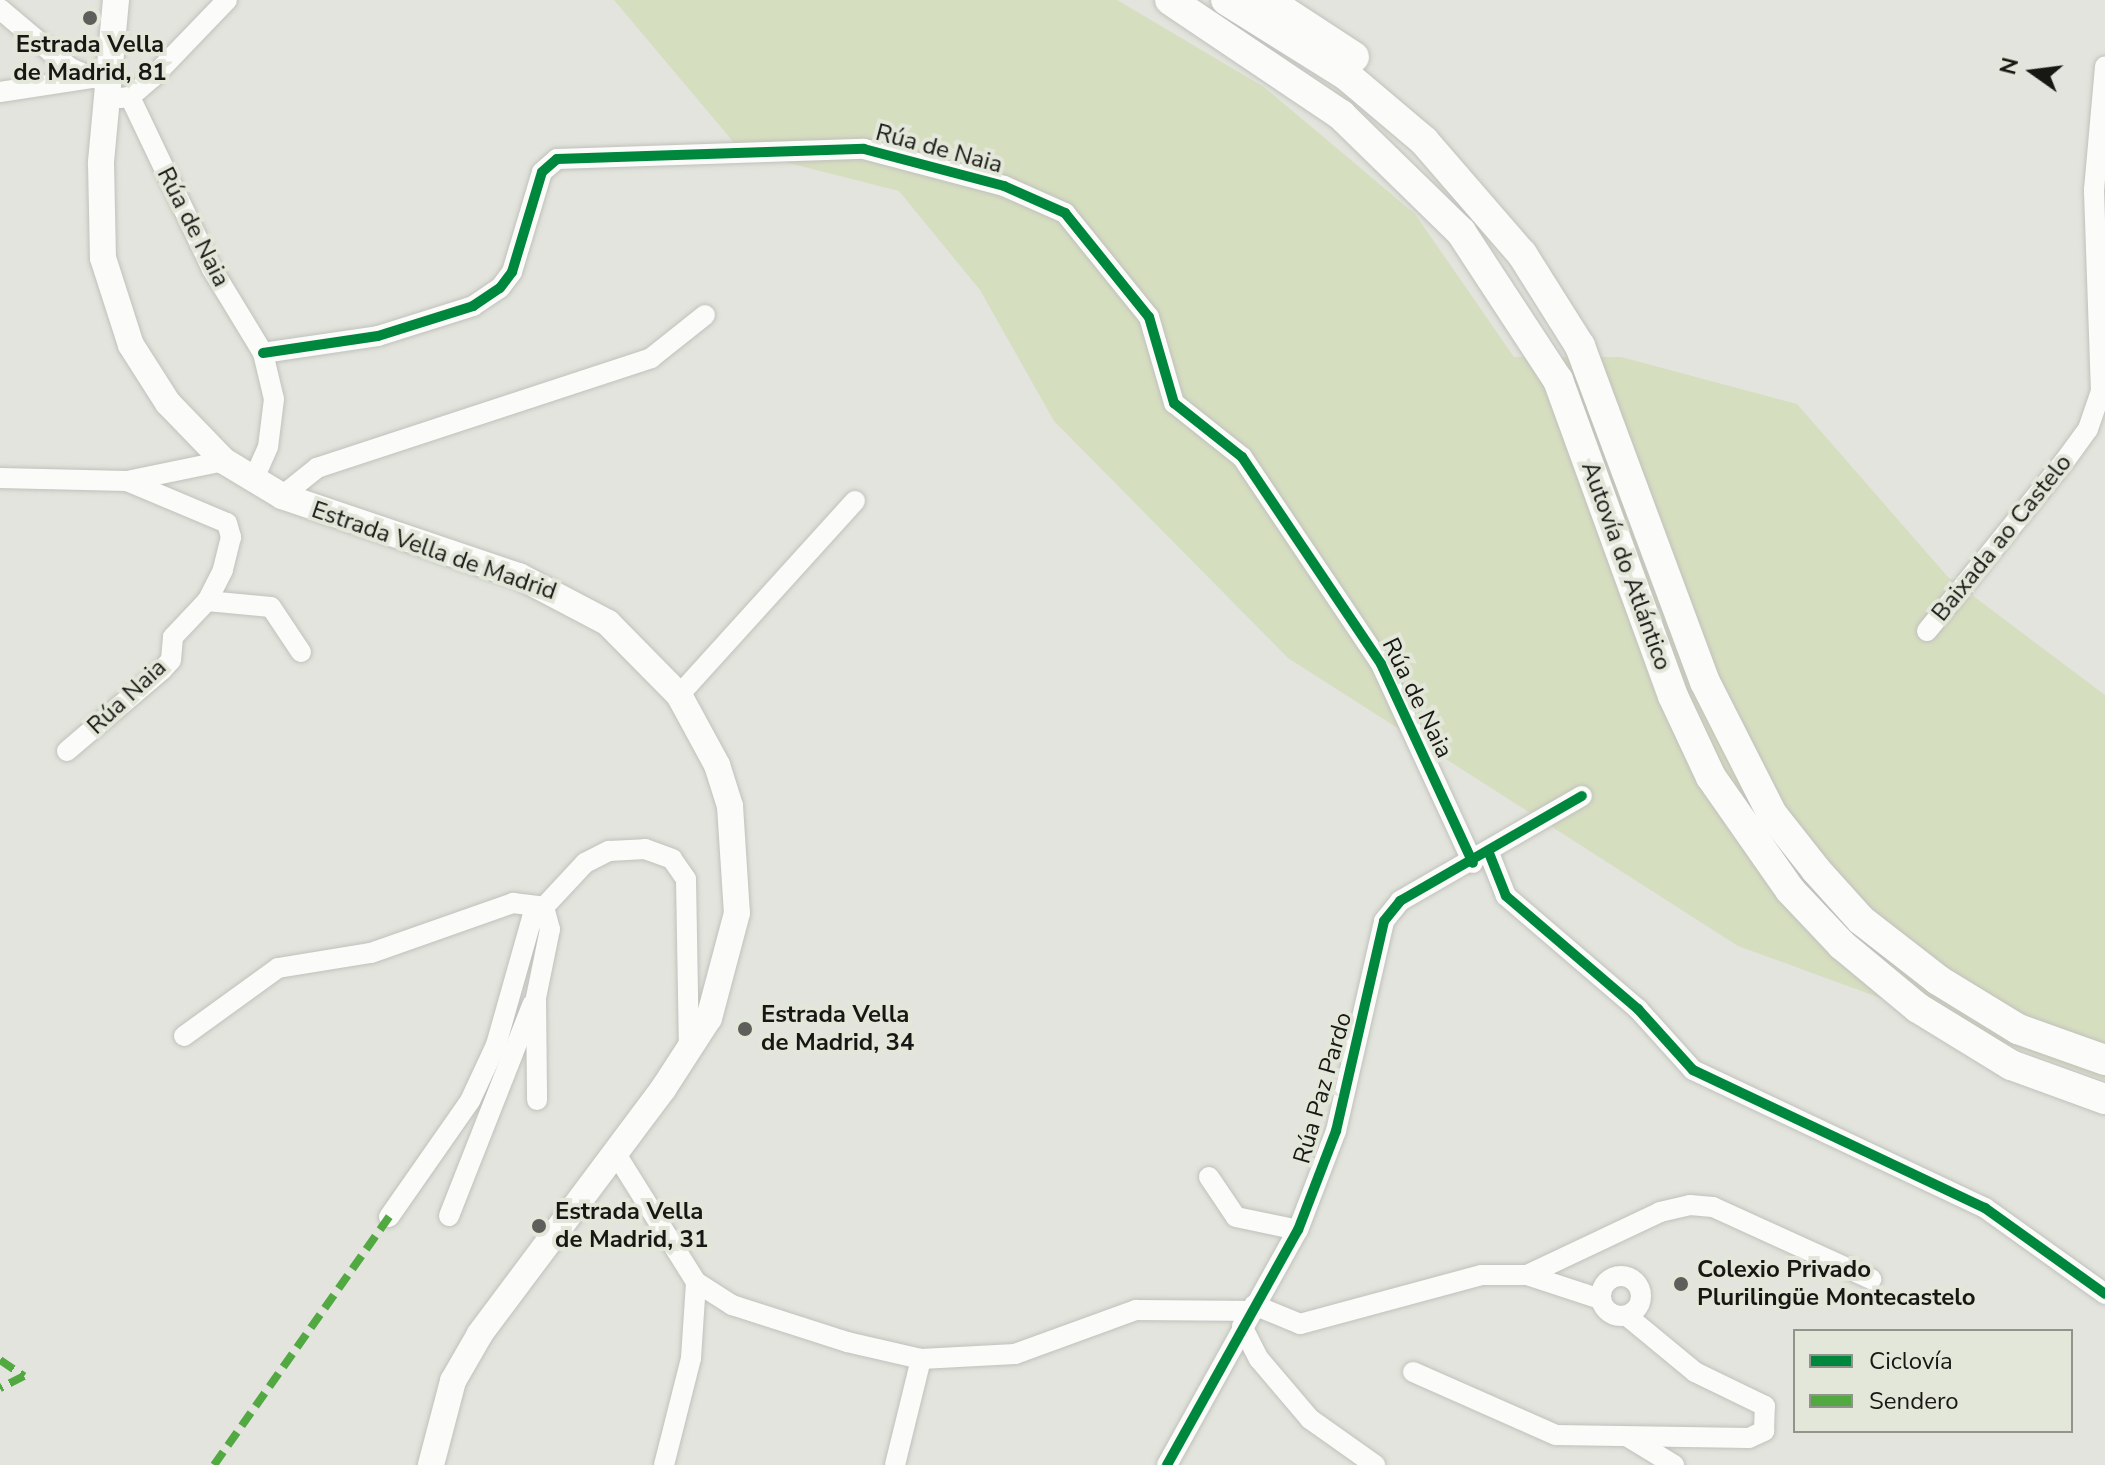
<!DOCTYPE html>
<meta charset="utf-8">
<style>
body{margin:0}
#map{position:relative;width:2105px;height:1465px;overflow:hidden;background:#e2e4dd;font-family:"Nunito Sans",sans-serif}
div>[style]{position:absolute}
.green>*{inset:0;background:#d6dec0}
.roads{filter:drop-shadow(0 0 2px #c0c1bb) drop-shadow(0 0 2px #c0c1bb)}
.minor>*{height:20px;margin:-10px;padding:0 10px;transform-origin:10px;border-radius:10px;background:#fbfbfa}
.minor>.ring{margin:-10px;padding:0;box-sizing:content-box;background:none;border:20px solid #fbfbfa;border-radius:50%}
.major>*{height:26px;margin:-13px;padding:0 13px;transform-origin:13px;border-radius:13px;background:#fbfbfa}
.highway>*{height:30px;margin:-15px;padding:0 15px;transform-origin:15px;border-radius:15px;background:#fbfbfa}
.quiet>*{height:8px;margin-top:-4px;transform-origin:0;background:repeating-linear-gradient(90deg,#52a942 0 16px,transparent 0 24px)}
.cycleway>*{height:10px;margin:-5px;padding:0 5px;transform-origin:5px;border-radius:5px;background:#00873e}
.dots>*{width:22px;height:22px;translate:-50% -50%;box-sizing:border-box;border:4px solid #e3e7da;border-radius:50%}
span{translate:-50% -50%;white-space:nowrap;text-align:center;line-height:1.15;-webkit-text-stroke:8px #e3e7da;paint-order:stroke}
.poi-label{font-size:24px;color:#171814;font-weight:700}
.left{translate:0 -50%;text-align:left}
.street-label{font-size:24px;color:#171814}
.legend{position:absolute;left:1793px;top:1329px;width:280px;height:104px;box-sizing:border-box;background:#e3e7da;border:2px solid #91948b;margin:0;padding:10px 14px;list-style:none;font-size:24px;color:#171814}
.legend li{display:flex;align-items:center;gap:16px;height:40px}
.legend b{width:40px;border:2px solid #91948b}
.north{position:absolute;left:1993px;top:32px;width:80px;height:80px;-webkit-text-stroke:6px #e3e7da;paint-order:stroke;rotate:284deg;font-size:22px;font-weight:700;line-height:32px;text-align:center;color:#171814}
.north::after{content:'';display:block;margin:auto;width:28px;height:36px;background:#171814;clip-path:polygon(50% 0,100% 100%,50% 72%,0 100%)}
</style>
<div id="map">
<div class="green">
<i style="clip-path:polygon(614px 0,1117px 0,1264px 87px,1415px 214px,1514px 357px,1621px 357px,1797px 404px,1948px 577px,2105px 695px,2105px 1080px,1738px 946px,1288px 658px,1054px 421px,980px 290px,899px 191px,741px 151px)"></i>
</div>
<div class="roads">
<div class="minor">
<i style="left:0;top:9px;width:92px;rotate:40.1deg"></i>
<i style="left:70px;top:68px;width:26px;rotate:23deg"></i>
<i style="left:0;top:92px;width:94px;rotate:-8.6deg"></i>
<i style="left:130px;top:97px;width:191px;rotate:64.5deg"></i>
<i style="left:212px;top:269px;width:98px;rotate:58.7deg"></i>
<i style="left:263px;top:353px;width:47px;rotate:76.6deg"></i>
<i style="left:274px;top:399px;width:48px;rotate:97.1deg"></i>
<i style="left:268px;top:447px;width:36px;rotate:114deg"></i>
<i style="left:120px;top:98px;width:10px;rotate:-6deg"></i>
<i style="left:130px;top:97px;width:29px;rotate:-41deg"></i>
<i style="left:152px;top:78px;width:108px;rotate:-46.1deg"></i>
<i style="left:263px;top:353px;width:116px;rotate:-8.4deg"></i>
<i style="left:378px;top:336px;width:100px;rotate:-17.5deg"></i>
<i style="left:473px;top:306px;width:32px;rotate:-34deg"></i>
<i style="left:500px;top:288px;width:20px;rotate:-53deg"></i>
<i style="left:512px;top:272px;width:104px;rotate:-73.3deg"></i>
<i style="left:542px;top:172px;width:20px;rotate:-41deg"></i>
<i style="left:557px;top:159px;width:307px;rotate:-1.9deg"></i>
<i style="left:864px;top:149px;width:145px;rotate:14.8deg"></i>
<i style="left:1004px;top:186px;width:67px;rotate:23.9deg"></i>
<i style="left:1065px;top:213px;width:134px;rotate:51.1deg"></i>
<i style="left:1149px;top:317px;width:90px;rotate:73.8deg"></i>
<i style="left:1174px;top:403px;width:87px;rotate:38.5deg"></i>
<i style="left:1242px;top:457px;width:249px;rotate:56.1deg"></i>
<i style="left:1381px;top:664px;width:219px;rotate:65.2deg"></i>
<i style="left:0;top:478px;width:127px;rotate:1.4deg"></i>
<i style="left:127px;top:481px;width:108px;rotate:22.8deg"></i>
<i style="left:227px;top:523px;width:15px;rotate:74deg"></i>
<i style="left:231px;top:537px;width:34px;rotate:104deg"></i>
<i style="left:223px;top:570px;width:35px;rotate:117deg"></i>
<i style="left:207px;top:601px;width:64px;rotate:5.4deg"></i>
<i style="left:271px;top:607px;width:54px;rotate:56.3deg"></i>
<i style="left:127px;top:481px;width:99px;rotate:-11.7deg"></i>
<i style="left:282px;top:496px;width:45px;rotate:-38.7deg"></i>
<i style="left:317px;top:468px;width:352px;rotate:-18.2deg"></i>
<i style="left:651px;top:358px;width:69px;rotate:-38.5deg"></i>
<i style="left:1927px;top:631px;width:218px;rotate:-51deg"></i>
<i style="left:2064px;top:462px;width:41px;rotate:-54deg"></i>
<i style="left:2088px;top:429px;width:39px;rotate:-71deg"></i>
<i style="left:2101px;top:392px;width:202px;rotate:-92deg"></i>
<i style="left:2094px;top:190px;width:124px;rotate:-84.9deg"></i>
<i style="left:679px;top:695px;width:262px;rotate:-47.8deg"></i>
<i style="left:67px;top:751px;width:125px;rotate:-40.5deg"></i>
<i style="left:162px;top:670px;width:13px;rotate:-48deg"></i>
<i style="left:171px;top:660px;width:23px;rotate:-85deg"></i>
<i style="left:173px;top:637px;width:50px;rotate:-46.6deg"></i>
<i style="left:1489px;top:853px;width:46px;rotate:68.4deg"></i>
<i style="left:1506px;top:896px;width:174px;rotate:40.6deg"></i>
<i style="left:1638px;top:1009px;width:82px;rotate:48deg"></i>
<i style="left:1693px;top:1070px;width:323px;rotate:25.3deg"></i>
<i style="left:1985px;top:1208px;width:148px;rotate:35.6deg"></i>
<i style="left:184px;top:1036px;width:116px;rotate:-35.9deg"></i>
<i style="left:278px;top:968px;width:94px;rotate:-9.2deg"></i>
<i style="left:371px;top:953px;width:151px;rotate:-19.4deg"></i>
<i style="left:513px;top:903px;width:31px;rotate:7deg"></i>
<i style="left:544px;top:907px;width:60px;rotate:-47deg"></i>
<i style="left:585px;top:863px;width:27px;rotate:-27deg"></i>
<i style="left:609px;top:851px;width:36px;rotate:-3deg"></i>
<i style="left:645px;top:849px;width:29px;rotate:20deg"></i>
<i style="left:672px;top:859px;width:24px;rotate:55deg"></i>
<i style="left:686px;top:879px;width:171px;rotate:89deg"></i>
<i style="left:616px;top:1154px;width:151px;rotate:58deg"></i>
<i style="left:696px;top:1282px;width:43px;rotate:32.6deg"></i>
<i style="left:732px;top:1305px;width:121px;rotate:17.8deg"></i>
<i style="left:847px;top:1342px;width:76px;rotate:12.9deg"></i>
<i style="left:921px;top:1359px;width:94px;rotate:-3deg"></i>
<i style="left:1015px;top:1354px;width:129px;rotate:-20deg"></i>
<i style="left:1136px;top:1310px;width:114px;rotate:0.5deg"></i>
<i style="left:1209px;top:1177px;width:48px;rotate:56deg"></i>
<i style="left:1236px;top:1217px;width:63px;rotate:11.8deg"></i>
<i style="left:449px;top:1216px;width:227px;rotate:-68.5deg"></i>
<i style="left:389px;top:1217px;width:141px;rotate:-55.1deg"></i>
<i style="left:470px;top:1101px;width:62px;rotate:-65.1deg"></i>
<i style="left:496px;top:1045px;width:132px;rotate:-74.2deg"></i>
<i style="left:532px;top:918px;width:16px;rotate:-43deg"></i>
<i style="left:544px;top:907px;width:23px;rotate:75deg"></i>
<i style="left:550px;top:929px;width:70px;rotate:101.5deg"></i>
<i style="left:536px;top:998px;width:102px;rotate:89.4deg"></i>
<i style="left:1527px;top:1275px;width:77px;rotate:18.2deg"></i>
<i class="ring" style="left:1601px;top:1276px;width:20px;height:20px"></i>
<i style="left:1254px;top:1305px;width:50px;rotate:22.4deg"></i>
<i style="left:1300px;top:1324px;width:188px;rotate:-15.1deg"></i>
<i style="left:1482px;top:1275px;width:45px"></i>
<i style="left:1527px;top:1275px;width:147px;rotate:-25.3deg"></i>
<i style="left:1660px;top:1212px;width:31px;rotate:-13deg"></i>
<i style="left:1690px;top:1205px;width:23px;rotate:5deg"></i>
<i style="left:1713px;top:1207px;width:174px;rotate:24.5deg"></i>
<i style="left:1242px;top:1326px;width:37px;rotate:63deg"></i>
<i style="left:1259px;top:1359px;width:79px;rotate:49.6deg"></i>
<i style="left:1310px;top:1419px;width:80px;rotate:35.3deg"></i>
<i style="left:1413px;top:1372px;width:156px;rotate:23.8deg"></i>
<i style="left:1556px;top:1435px;width:193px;rotate:0.9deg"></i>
<i style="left:1749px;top:1438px;width:17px;rotate:-25deg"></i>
<i style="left:1764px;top:1431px;width:25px;rotate:-88deg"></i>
<i style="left:1765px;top:1406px;width:78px;rotate:-154.1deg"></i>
<i style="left:1695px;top:1372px;width:88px;rotate:-140.5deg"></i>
<i style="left:1628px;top:1437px;width:54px;rotate:31.3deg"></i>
<i style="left:664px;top:1465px;width:110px;rotate:-75.8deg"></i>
<i style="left:691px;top:1358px;width:76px;rotate:-86.2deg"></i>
<i style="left:895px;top:1465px;width:109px;rotate:-76.2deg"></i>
<i style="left:1167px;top:1465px;width:269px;rotate:-60.9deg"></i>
<i style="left:1298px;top:1230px;width:106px;rotate:-69deg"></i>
<i style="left:1336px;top:1131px;width:215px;rotate:-77.1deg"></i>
<i style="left:1384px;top:921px;width:26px;rotate:-51deg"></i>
<i style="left:1400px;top:901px;width:210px;rotate:-30deg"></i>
</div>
<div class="major">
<i style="left:116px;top:0;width:164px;rotate:95.3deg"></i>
<i style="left:101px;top:163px;width:95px;rotate:88.8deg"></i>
<i style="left:103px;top:258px;width:91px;rotate:72.2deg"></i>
<i style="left:131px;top:345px;width:69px;rotate:57.5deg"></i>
<i style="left:168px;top:403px;width:81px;rotate:46deg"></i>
<i style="left:224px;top:461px;width:68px;rotate:31.1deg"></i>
<i style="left:282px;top:496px;width:250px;rotate:18.7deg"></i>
<i style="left:519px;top:576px;width:101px;rotate:27.8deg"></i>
<i style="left:608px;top:623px;width:101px;rotate:45.4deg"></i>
<i style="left:679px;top:695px;width:80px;rotate:61.5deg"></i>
<i style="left:717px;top:765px;width:43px;rotate:72.4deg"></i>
<i style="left:730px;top:806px;width:107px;rotate:86.3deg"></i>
<i style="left:737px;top:913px;width:109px;rotate:104.9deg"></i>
<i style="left:709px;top:1018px;width:85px;rotate:122.9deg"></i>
<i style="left:663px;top:1089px;width:306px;rotate:126.8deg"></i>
<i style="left:480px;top:1334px;width:54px;rotate:119.9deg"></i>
<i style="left:453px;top:1381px;width:87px;rotate:104.7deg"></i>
</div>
<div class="highway">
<i style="left:1170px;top:0;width:206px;rotate:33.9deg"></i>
<i style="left:1341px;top:115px;width:168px;rotate:44.3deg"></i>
<i style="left:1461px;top:232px;width:177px;rotate:56.8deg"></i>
<i style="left:1558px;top:380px;width:336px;rotate:70deg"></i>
<i style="left:1673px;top:696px;width:89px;rotate:64.9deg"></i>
<i style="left:1711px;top:777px;width:138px;rotate:55deg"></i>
<i style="left:1790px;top:890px;width:76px;rotate:46.6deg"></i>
<i style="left:1842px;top:945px;width:99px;rotate:39.7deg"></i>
<i style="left:1918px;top:1008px;width:109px;rotate:31.5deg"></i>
<i style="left:2011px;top:1065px;width:100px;rotate:19.9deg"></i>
<i style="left:1226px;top:0;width:142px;rotate:32deg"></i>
<i style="left:1346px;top:75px;width:102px;rotate:40.2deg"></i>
<i style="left:1424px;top:141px;width:150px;rotate:49.1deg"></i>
<i style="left:1522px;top:254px;width:109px;rotate:57.8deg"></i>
<i style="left:1580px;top:346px;width:358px;rotate:69.6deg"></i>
<i style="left:1705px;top:682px;width:148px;rotate:63.1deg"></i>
<i style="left:1772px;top:814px;width:71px;rotate:51.8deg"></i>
<i style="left:1816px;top:870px;width:67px;rotate:48deg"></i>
<i style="left:1861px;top:920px;width:98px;rotate:37.9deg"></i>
<i style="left:1938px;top:980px;width:94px;rotate:31.5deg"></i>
<i style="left:2018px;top:1029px;width:92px;rotate:19.6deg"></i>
<i style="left:1267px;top:0;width:104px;rotate:33.2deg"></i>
</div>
</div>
<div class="quiet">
<i style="left:0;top:1360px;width:29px;rotate:34deg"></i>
<i style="left:24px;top:1376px;width:27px;rotate:153deg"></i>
<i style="left:214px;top:1465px;width:304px;rotate:-54.8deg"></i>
</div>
<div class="cycleway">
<i style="left:263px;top:353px;width:116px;rotate:-8.4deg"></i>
<i style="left:378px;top:336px;width:100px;rotate:-17.5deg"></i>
<i style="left:473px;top:306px;width:32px;rotate:-34deg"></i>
<i style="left:500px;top:288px;width:20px;rotate:-53deg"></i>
<i style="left:512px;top:272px;width:104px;rotate:-73.3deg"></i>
<i style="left:542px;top:172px;width:20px;rotate:-41deg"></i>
<i style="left:557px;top:159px;width:307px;rotate:-1.9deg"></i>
<i style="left:864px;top:149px;width:145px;rotate:14.8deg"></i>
<i style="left:1004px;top:186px;width:67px;rotate:23.9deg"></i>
<i style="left:1065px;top:213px;width:134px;rotate:51.1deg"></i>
<i style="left:1149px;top:317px;width:90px;rotate:73.8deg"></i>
<i style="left:1174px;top:403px;width:87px;rotate:38.5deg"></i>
<i style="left:1242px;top:457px;width:249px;rotate:56.1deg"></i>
<i style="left:1381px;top:664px;width:219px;rotate:65.2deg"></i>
<i style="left:1489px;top:853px;width:46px;rotate:68.4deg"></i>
<i style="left:1506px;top:896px;width:174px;rotate:40.6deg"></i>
<i style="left:1638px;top:1009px;width:82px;rotate:48deg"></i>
<i style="left:1693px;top:1070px;width:323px;rotate:25.3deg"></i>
<i style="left:1985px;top:1208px;width:148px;rotate:35.6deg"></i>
<i style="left:1167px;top:1465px;width:269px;rotate:-60.9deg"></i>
<i style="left:1298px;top:1230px;width:106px;rotate:-69deg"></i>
<i style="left:1336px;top:1131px;width:215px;rotate:-77.1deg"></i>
<i style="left:1384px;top:921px;width:26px;rotate:-51deg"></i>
<i style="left:1400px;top:901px;width:210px;rotate:-30deg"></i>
</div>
<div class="dots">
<i style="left:90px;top:18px;background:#5e5f5a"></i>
<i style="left:745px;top:1029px;background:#5e5f5a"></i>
<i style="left:539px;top:1226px;background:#5e5f5a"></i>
<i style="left:1681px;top:1284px;background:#5e5f5a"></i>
</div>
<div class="poi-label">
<span style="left:90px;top:59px">Estrada Vella<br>de Madrid, 81</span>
<span class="left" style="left:761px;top:1029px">Estrada Vella<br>de Madrid, 34</span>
<span class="left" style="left:555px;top:1226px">Estrada Vella<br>de Madrid, 31</span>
<span class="left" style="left:1697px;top:1284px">Colexio Privado<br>Plurilingüe Montecastelo</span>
</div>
<div class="street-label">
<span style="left:939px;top:149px;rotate:15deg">Rúa de Naia</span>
<span style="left:193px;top:227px;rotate:63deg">Rúa de Naia</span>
<span style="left:2002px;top:538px;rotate:-51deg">Baixada ao Castelo</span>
<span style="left:434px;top:551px;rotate:19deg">Estrada Vella de Madrid</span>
<span style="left:1626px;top:566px;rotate:70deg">Autovía do Atlántico</span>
<span style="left:127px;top:697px;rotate:-43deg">Rúa Naia</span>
<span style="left:1417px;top:698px;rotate:64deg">Rúa de Naia</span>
<span style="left:1323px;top:1088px;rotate:-74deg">Rúa Paz Pardo</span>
</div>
<ul class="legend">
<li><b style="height:10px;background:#00873e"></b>Ciclovía</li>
<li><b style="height:10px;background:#52a942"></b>Sendero</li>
</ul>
<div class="north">N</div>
</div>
